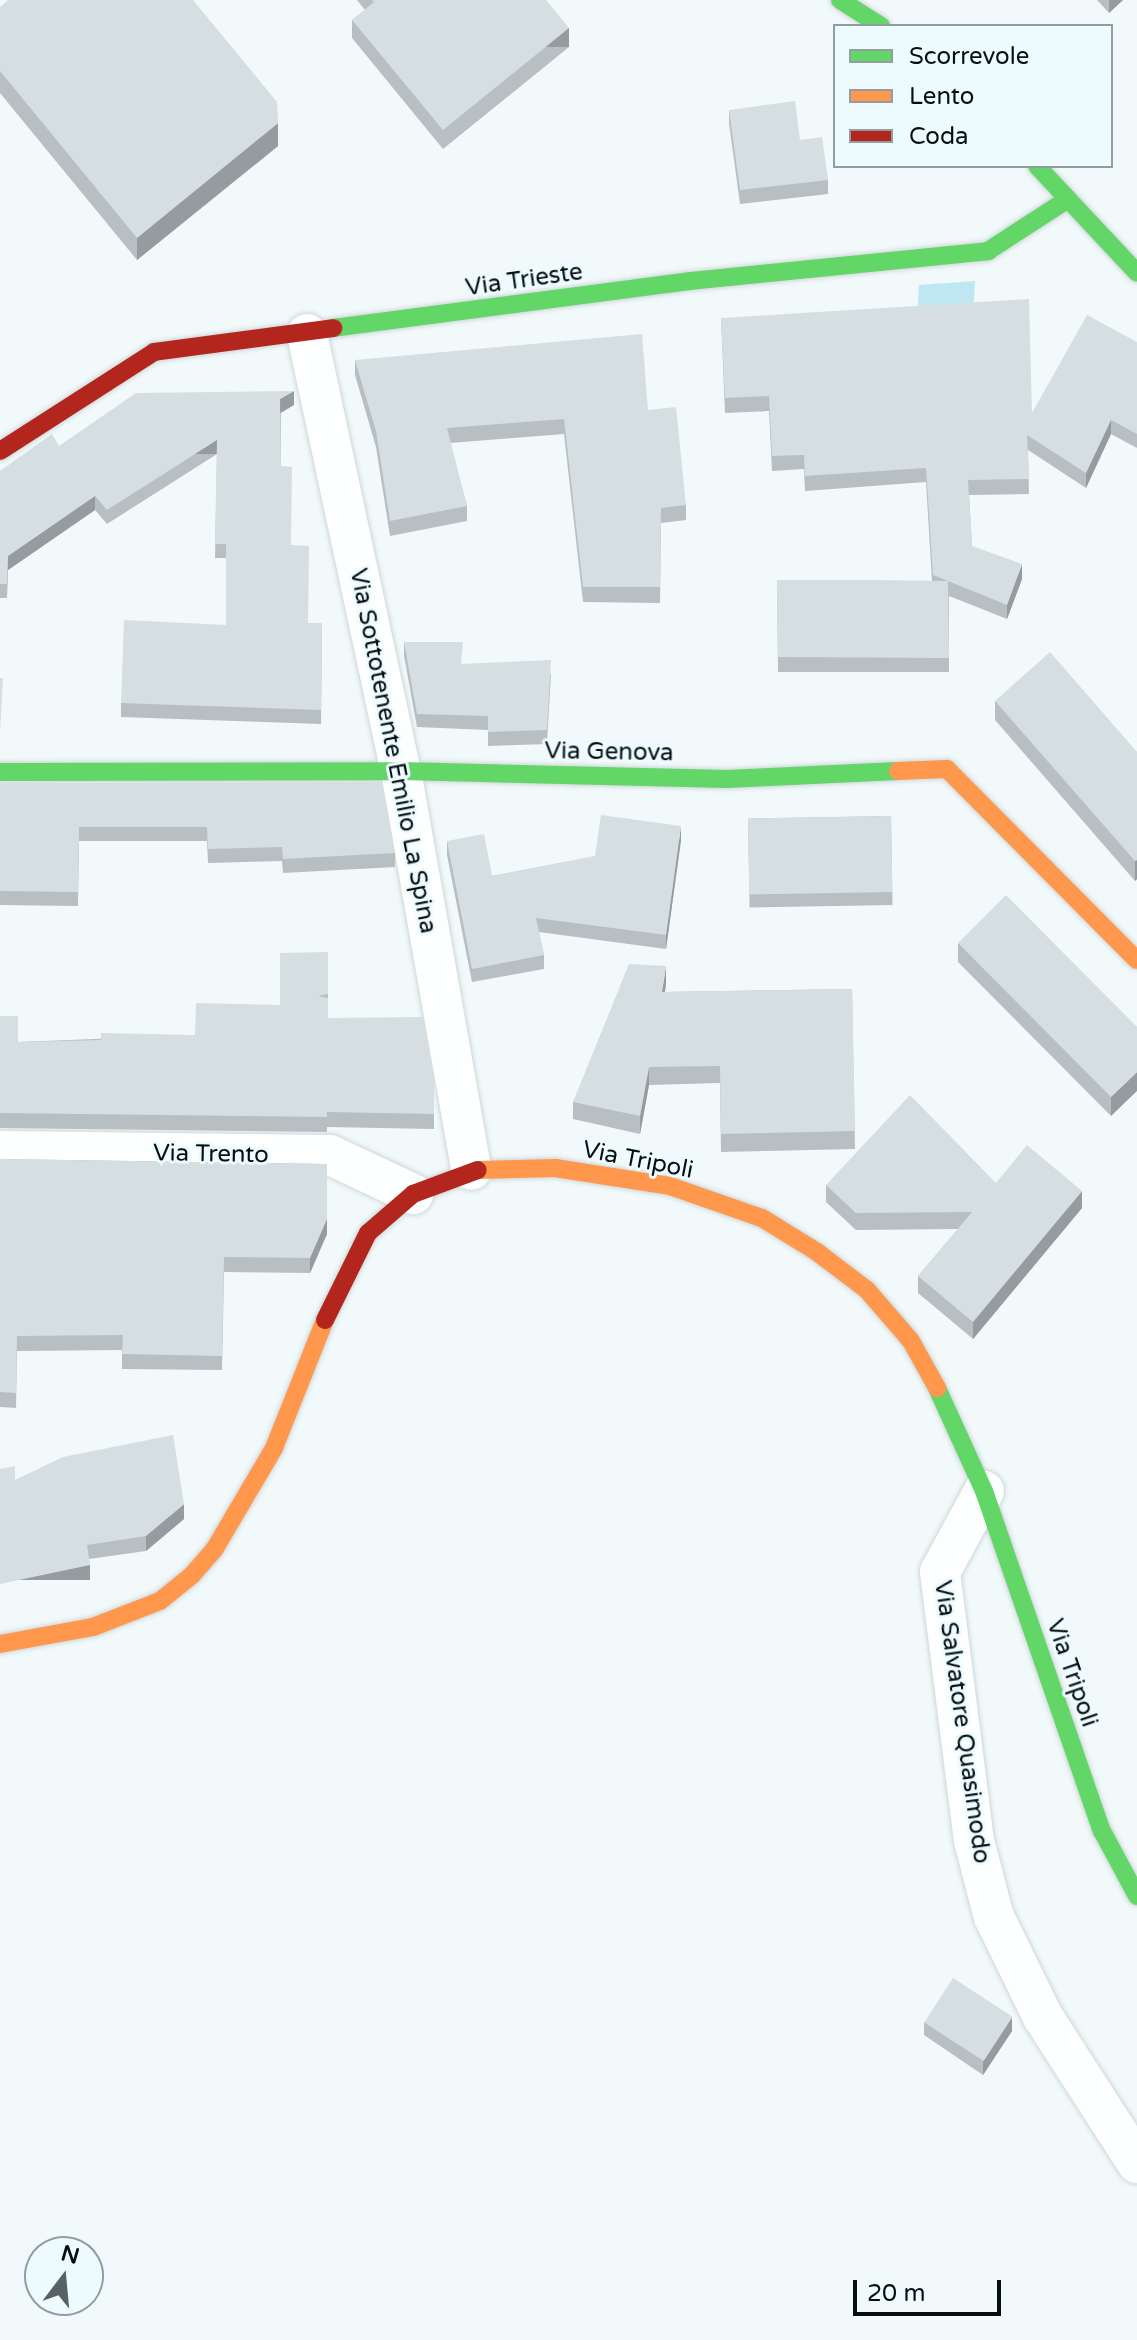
<!DOCTYPE html>
<style>
body{margin:0}
#map{position:relative;width:1137px;height:2340px;overflow:hidden;background:#f2f9fa;font-family:"Varela Round",sans-serif}
div>[style]{position:absolute}
.green>*{inset:0;background:#bee7f3}
.roads{filter:drop-shadow(0 0 2px #cfd7da) drop-shadow(0 0 2px #cfd7da)}
.street>*{height:40px;margin:-20px;padding:0 20px;transform-origin:20px;border-radius:20px;background:#fdfefe}
.fast>*{height:18px;margin:-9px;padding:0 9px;transform-origin:9px;border-radius:9px;background:#63d668}
.slow>*{height:18px;margin:-9px;padding:0 9px;transform-origin:9px;border-radius:9px;background:#ff974d}
.jam>*{height:18px;margin:-9px;padding:0 9px;transform-origin:9px;border-radius:9px;background:#b3261e}
.wall>*{inset:0;background:#b7bfc2;transform-origin:0 0}
.shaded-wall>*{inset:0;background:#959b9e;transform-origin:0 0}
.building>*{inset:0;background:#d5dee1;transform-origin:0 0}
span{translate:-50% -50%;white-space:nowrap;text-align:center;line-height:1.15;-webkit-text-stroke:6px #eefbfe;paint-order:stroke}
.street-label{font-size:24px;color:#050f12}
.legend{position:absolute;left:833px;top:24px;width:280px;height:144px;box-sizing:border-box;background:#eefbfe;border:2px solid #919da0;margin:0;padding:10px 14px;list-style:none;font-size:24px;color:#050f12}
.legend li{display:flex;align-items:center;gap:16px;height:40px}
.legend b{width:40px;border:2px solid #919da0}
.north{position:absolute;left:24px;top:2236px;width:80px;height:80px;box-sizing:border-box;background:#eefbfe;border:2px solid #919da0;border-radius:50%;rotate:16deg;font-size:22px;font-weight:700;line-height:32px;text-align:center;color:#050f12}
.north::after{content:'';display:block;margin:auto;width:28px;height:36px;background:#586163;clip-path:polygon(50% 0,100% 100%,50% 72%,0 100%)}
.scale{position:absolute;left:853px;top:2280px;width:148px;height:36px;box-sizing:border-box;border:4px solid #050f12;border-top:0;padding-left:10px;font-size:24px;line-height:28px;white-space:nowrap;color:#050f12;-webkit-text-stroke:6px #eefbfe;paint-order:stroke}
</style>
<div id="map">
<div class="green">
<i style="clip-path:polygon(975px 281px,973px 316px,917px 320px,919px 285px)"></i>
</div>
<div class="roads">
<div class="street">
<i style="left:307px;top:334px;width:447px;rotate:77.9deg"></i>
<i style="left:401px;top:771px;width:405px;rotate:80deg"></i>
<i style="left:0;top:1151px;width:330px;rotate:0.7deg"></i>
<i style="left:330px;top:1155px;width:92px;rotate:25.2deg"></i>
<i style="left:984px;top:1491px;width:92px;rotate:118.5deg"></i>
<i style="left:940px;top:1572px;width:271px;rotate:82.8deg"></i>
<i style="left:974px;top:1841px;width:79px;rotate:75.3deg"></i>
<i style="left:994px;top:1917px;width:111px;rotate:63.9deg"></i>
<i style="left:1043px;top:2017px;width:174px;rotate:57.2deg"></i>
</div>
<div class="fast">
<i style="left:840px;top:0;width:49px;rotate:32.4deg"></i>
<i style="left:1037px;top:166px;width:146px;rotate:46.9deg"></i>
<i style="left:333px;top:328px;width:360px;rotate:-7.5deg"></i>
<i style="left:690px;top:281px;width:300px;rotate:-5.7deg"></i>
<i style="left:988px;top:251px;width:95px;rotate:-33deg"></i>
<i style="left:0;top:772px;width:401px;rotate:-0.1deg"></i>
<i style="left:401px;top:771px;width:326px;rotate:1.4deg"></i>
<i style="left:727px;top:779px;width:171px;rotate:-2.7deg"></i>
<i style="left:937px;top:1388px;width:113px;rotate:65.5deg"></i>
<i style="left:984px;top:1491px;width:360px;rotate:70.9deg"></i>
<i style="left:1102px;top:1831px;width:74px;rotate:61.7deg"></i>
</div>
<div class="slow">
<i style="left:898px;top:771px;width:49px;rotate:-2.3deg"></i>
<i style="left:947px;top:769px;width:269px;rotate:45.2deg"></i>
<i style="left:478px;top:1170px;width:77px;rotate:-1.5deg"></i>
<i style="left:555px;top:1168px;width:116px;rotate:8.9deg"></i>
<i style="left:670px;top:1186px;width:97px;rotate:19.2deg"></i>
<i style="left:762px;top:1218px;width:65px;rotate:31.7deg"></i>
<i style="left:817px;top:1252px;width:63px;rotate:37.2deg"></i>
<i style="left:867px;top:1290px;width:67px;rotate:49.2deg"></i>
<i style="left:911px;top:1341px;width:54px;rotate:61deg"></i>
<i style="left:0;top:1644px;width:95px;rotate:-10.4deg"></i>
<i style="left:93px;top:1627px;width:72px;rotate:-21.2deg"></i>
<i style="left:160px;top:1601px;width:41px;rotate:-39.1deg"></i>
<i style="left:192px;top:1575px;width:33px;rotate:-49deg"></i>
<i style="left:214px;top:1550px;width:118px;rotate:-59.5deg"></i>
<i style="left:274px;top:1448px;width:138px;rotate:-68.3deg"></i>
</div>
<div class="jam">
<i style="left:0;top:451px;width:183px;rotate:-32.7deg"></i>
<i style="left:154px;top:352px;width:181px;rotate:-7.6deg"></i>
<i style="left:325px;top:1320px;width:97px;rotate:-63.7deg"></i>
<i style="left:368px;top:1233px;width:60px;rotate:-40.9deg"></i>
<i style="left:413px;top:1194px;width:69px;rotate:-20.3deg"></i>
</div>
</div>
<div class="wall">
<i style="clip-path:polygon(357px 0,546px 0,569px 47px,443px 149px,352px 38px,352px 20px,365px 10px)"></i>
<i style="clip-path:polygon(1097px 0,1123px 0,1109px 13px)"></i>
<i style="clip-path:polygon(0 7px,278px 146px,137px 260px,0 93px)"></i>
<i style="clip-path:polygon(729px 110px,800px 140px,828px 180px,828px 194px,740px 204px,729px 123px)"></i>
<i style="clip-path:polygon(721px 318px,1032px 413px,1137px 342px,1137px 448px,1111px 434px,1086px 488px,1028px 450px,1029px 494px,969px 495px,972px 546px,1022px 579px,1007px 619px,949px 596px,949px 672px,778px 672px,777px 580px,932px 581px,926px 482px,805px 491px,804px 469px,772px 471px,769px 411px,725px 413px)"></i>
<i style="clip-path:polygon(355px 360px,648px 410px,686px 505px,686px 520px,661px 523px,660px 603px,583px 602px,564px 434px,450px 443px,467px 506px,467px 521px,390px 536px,376px 447px,355px 375px)"></i>
<i style="clip-path:polygon(294px 405px,281px 413px,281px 466px,291px 545px,308px 623px,322px 623px,321px 724px,121px 717px,121px 703px,226px 625px,226px 558px,215px 558px,217px 454px,107px 524px,95px 510px,8px 570px,7px 598px,0 598px,0 471px,59px 446px)"></i>
<i style="clip-path:polygon(404px 642px,462px 664px,551px 674px,547px 744px,488px 746px,488px 730px,417px 727px,404px 656px)"></i>
<i style="clip-path:polygon(995px 701px,1137px 752px,1137px 879px,1135px 881px,995px 720px)"></i>
<i style="clip-path:polygon(0 783px,395px 853px,395px 867px,283px 873px,282px 861px,208px 863px,207px 841px,79px 841px,78px 906px,0 905px)"></i>
<i style="left:891px;top:816px;width:89px;height:143px;rotate:89deg"></i>
<i style="clip-path:polygon(681px 840px,666px 949px,539px 932px,544px 955px,544px 969px,472px 982px,447px 855px,447px 841px,492px 876px)"></i>
<i style="clip-path:polygon(958px 943px,1137px 1027px,1111px 1116px,958px 962px)"></i>
<i style="clip-path:polygon(328px 952px,328px 1018px,434px 1078px,434px 1129px,327px 1127px,327px 1132px,0 1128px,0 1016px,18px 1042px,195px 1035px,280px 1005px)"></i>
<i style="clip-path:polygon(666px 984px,665px 992px,852px 989px,855px 1149px,721px 1152px,720px 1083px,649px 1085px,640px 1134px,573px 1119px,573px 1102px)"></i>
<i style="clip-path:polygon(0 1159px,327px 1164px,327px 1234px,310px 1273px,224px 1272px,222px 1370px,122px 1369px,122px 1350px,17px 1351px,16px 1408px,0 1407px)"></i>
<i style="clip-path:polygon(996px 1183px,1082px 1208px,973px 1339px,918px 1293px,918px 1276px,958px 1229px,856px 1230px,826px 1202px,826px 1185px)"></i>
<i style="clip-path:polygon(15px 1480px,184px 1519px,146px 1551px,89px 1559px,90px 1580px)"></i>
<i style="clip-path:polygon(924px 2022px,1012px 2031px,983px 2075px,924px 2035px)"></i>
</div>
<div class="shaded-wall">
<i style="clip-path:polygon(1109px 0,1123px 0,1109px 13px)"></i>
<i style="left:569px;top:28px;width:19px;height:162px;rotate:90deg"></i>
<i style="clip-path:polygon(278px 123px,278px 146px,137px 260px,137px 238px)"></i>
<i style="clip-path:polygon(294px 391px,294px 405px,280px 413px,280px 399px)"></i>
<i style="clip-path:polygon(1111px 420px,1111px 434px,1086px 488px,1086px 473px)"></i>
<i style="left:217px;top:440px;width:14px;height:130px;rotate:90deg"></i>
<i style="clip-path:polygon(95px 496px,95px 510px,8px 570px,7px 598px,8px 556px)"></i>
<i style="clip-path:polygon(1022px 564px,1022px 579px,1007px 619px,1007px 605px)"></i>
<i style="clip-path:polygon(681px 826px,681px 840px,666px 949px,666px 935px)"></i>
<i style="clip-path:polygon(1137px 860px,1137px 879px,1135px 881px,1135px 861px)"></i>
<i style="clip-path:polygon(666px 966px,666px 984px,662px 1010px,662px 992px)"></i>
<i style="clip-path:polygon(649px 1067px,649px 1085px,640px 1134px,640px 1116px)"></i>
<i style="clip-path:polygon(1137px 1072px,1137px 1091px,1111px 1116px,1111px 1097px)"></i>
<i style="clip-path:polygon(1082px 1191px,1082px 1208px,973px 1339px,973px 1322px)"></i>
<i style="clip-path:polygon(327px 1219px,327px 1234px,310px 1273px,310px 1258px)"></i>
<i style="clip-path:polygon(184px 1504px,184px 1519px,146px 1551px,146px 1536px)"></i>
<i style="left:90px;top:1565px;width:15px;height:92px;rotate:90deg"></i>
<i style="clip-path:polygon(1012px 2017px,1012px 2031px,983px 2075px,983px 2061px)"></i>
</div>
<div class="building">
<i style="clip-path:polygon(8px 0,193px 0,277px 102px,278px 123px,137px 238px,0 71px,0 7px)"></i>
<i style="clip-path:polygon(372px 0,546px 0,569px 28px,443px 130px,352px 20px,374px 2px)"></i>
<i style="clip-path:polygon(795px 101px,800px 140px,822px 137px,828px 180px,740px 190px,729px 110px)"></i>
<i style="clip-path:polygon(1029px 299px,1032px 413px,1087px 315px,1137px 342px,1137px 434px,1111px 420px,1086px 473px,1027px 435px,1029px 479px,968px 480px,972px 546px,1022px 564px,1007px 605px,948px 581px,949px 658px,778px 657px,777px 580px,948px 581px,933px 575px,926px 468px,805px 476px,804px 455px,772px 456px,769px 396px,725px 398px,721px 318px)"></i>
<i style="clip-path:polygon(642px 334px,648px 410px,676px 407px,686px 505px,661px 508px,660px 587px,583px 587px,564px 419px,447px 428px,467px 506px,390px 521px,376px 431px,355px 360px)"></i>
<i style="clip-path:polygon(294px 391px,280px 399px,281px 466px,292px 467px,291px 545px,309px 546px,308px 623px,322px 623px,321px 710px,121px 703px,124px 620px,226px 625px,226px 544px,215px 544px,217px 440px,107px 510px,95px 496px,8px 556px,7px 584px,0 584px,0 471px,52px 434px,59px 446px,136px 393px)"></i>
<i style="clip-path:polygon(404px 642px,463px 642px,461px 664px,551px 660px,547px 730px,488px 732px,488px 716px,417px 714px)"></i>
<i style="clip-path:polygon(1050px 652px,1137px 752px,1137px 860px,1135px 861px,995px 701px)"></i>
<i style="clip-path:polygon(0 678px,3px 678px,0 733px)"></i>
<i style="clip-path:polygon(382px 782px,395px 853px,283px 859px,282px 847px,208px 849px,207px 827px,79px 827px,78px 892px,0 891px,0 783px)"></i>
<i style="clip-path:polygon(601px 815px,681px 826px,666px 935px,536px 918px,544px 955px,472px 969px,447px 841px,484px 834px,492px 876px,595px 856px)"></i>
<i style="left:891px;top:816px;width:76px;height:143px;rotate:89deg"></i>
<i style="clip-path:polygon(1006px 895px,1137px 1027px,1137px 1072px,1111px 1097px,958px 943px)"></i>
<i style="clip-path:polygon(328px 952px,328px 994px,318px 996px,328px 998px,328px 1018px,423px 1017px,434px 1078px,434px 1114px,327px 1112px,327px 1117px,0 1113px,0 1016px,18px 1016px,18px 1042px,101px 1040px,101px 1033px,195px 1035px,196px 1003px,280px 1005px,280px 953px)"></i>
<i style="clip-path:polygon(629px 964px,666px 966px,662px 992px,852px 989px,855px 1131px,721px 1134px,720px 1066px,649px 1067px,640px 1116px,573px 1102px)"></i>
<i style="clip-path:polygon(910px 1095px,996px 1183px,1027px 1145px,1082px 1191px,973px 1322px,918px 1276px,972px 1212px,856px 1213px,826px 1185px)"></i>
<i style="clip-path:polygon(0 1159px,327px 1164px,327px 1219px,310px 1258px,224px 1257px,222px 1356px,122px 1354px,123px 1335px,17px 1336px,16px 1393px,0 1392px)"></i>
<i style="clip-path:polygon(173px 1435px,184px 1504px,146px 1536px,87px 1545px,90px 1565px,0 1584px,0 1469px,15px 1466px,15px 1480px,63px 1457px)"></i>
<i style="left:953px;top:1978px;width:71px;height:53px;rotate:33deg"></i>
</div>
<div class="street-label">
<span style="left:524px;top:280px;rotate:-8deg">Via Trieste</span>
<span style="left:393px;top:751px;rotate:79deg">Via Sottotenente Emilio La Spina</span>
<span style="left:609px;top:752px;rotate:1deg">Via Genova</span>
<span style="left:211px;top:1154px;rotate:1deg">Via Trento</span>
<span style="left:638px;top:1160px;rotate:11deg">Via Tripoli</span>
<span style="left:1072px;top:1673px;rotate:71deg">Via Tripoli</span>
<span style="left:962px;top:1722px;rotate:82deg">Via Salvatore Quasimodo</span>
</div>
<ul class="legend">
<li><b style="height:10px;background:#63d668"></b>Scorrevole</li>
<li><b style="height:10px;background:#ff974d"></b>Lento</li>
<li><b style="height:10px;background:#b3261e"></b>Coda</li>
</ul>
<div class="north">N</div>
<div class="scale">20 m</div>
</div>
